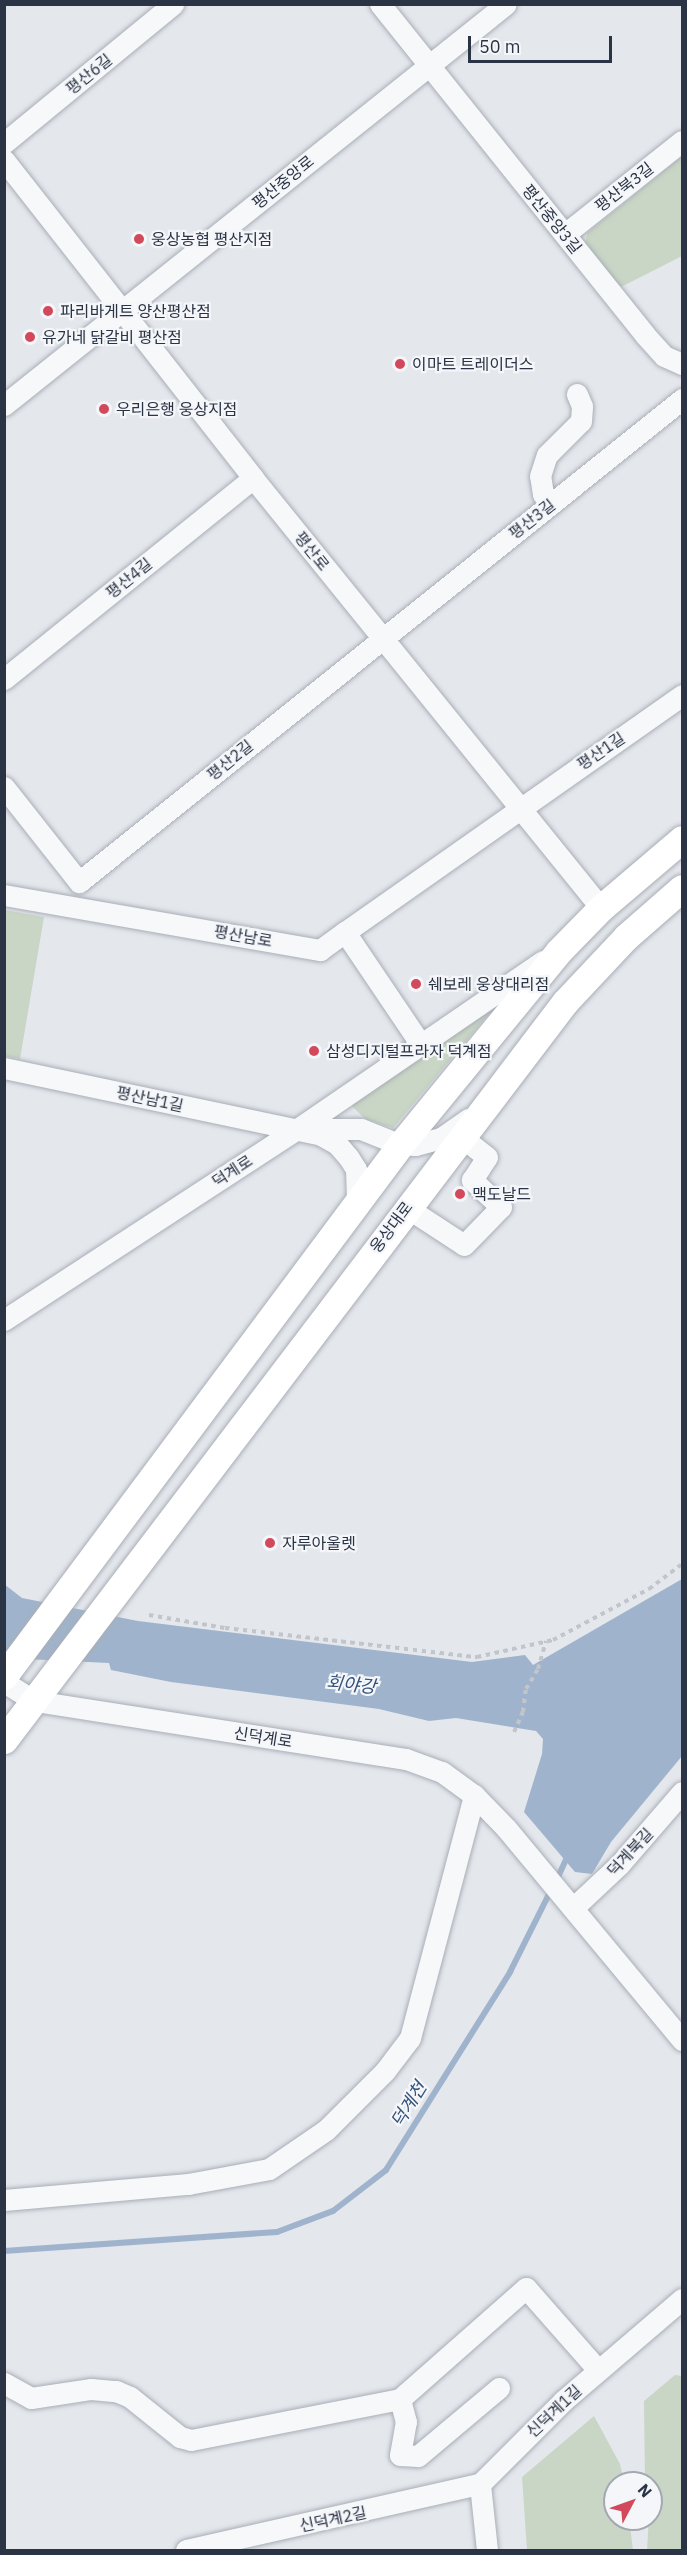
<!DOCTYPE html>
<meta charset="utf-8">
<style>
body{margin:0}
#map{position:relative;width:687px;height:2555px;overflow:hidden;background:#e4e7ec;font-family:"IBM Plex Sans","Noto Sans KR",sans-serif}
div>[style]{position:absolute}
.green>*{inset:0;background:#c9d6c5}
.water>*{inset:0;background:#9fb4cc}
.stream>*{height:6px;margin:-3px;padding:0 3px;transform-origin:3px;border-radius:3px;background:#9fb4cc}
.path>*{height:4px;margin-top:-2px;transform-origin:0;background:repeating-linear-gradient(90deg,#c2c5cb 0 4.5px,transparent 0 9px)}
.roads{filter:drop-shadow(0 0 2px #a9aeb7) drop-shadow(0 0 2px #a9aeb7)}
.minor>*{height:21px;margin:-10.5px;padding:0 10.5px;transform-origin:10.5px;border-radius:10.5px;background:#f7f8fa}
.major>*{height:27px;margin:-13.5px;padding:0 13.5px;transform-origin:13.5px;border-radius:13.5px;background:#fff}
.dots>*{width:16px;height:16px;translate:-50% -50%;box-sizing:border-box;border:3px solid #f4f6f9;border-radius:50%}
span{translate:-50% -50%;white-space:nowrap;text-align:center;line-height:1.15;-webkit-text-stroke:4.5px #f4f6f9;paint-order:stroke}
.street-label{font-size:16px;color:#2b3445}
.poi-label{font-size:16px;color:#2b3445}
.left{translate:0 -50%;text-align:left}
.water-label{font-size:18px;color:#34527a;font-style:italic}
.frame{position:absolute;inset:0;border:6px solid #2b3445;pointer-events:none}
.north{position:absolute;left:603px;top:2471px;width:60px;height:60px;box-sizing:border-box;background:#f4f6f9;border:2px solid #a4a8b1;border-radius:50%;rotate:49deg;font-size:16px;font-weight:700;line-height:24px;text-align:center;color:#2b3445}
.north::after{content:'';display:block;margin:auto;width:21px;height:27px;background:#d1495b;clip-path:polygon(50% 0,100% 100%,50% 72%,0 100%)}
.scale{position:absolute;left:468px;top:36px;width:144px;height:27px;box-sizing:border-box;border:3px solid #2b3445;border-top:0;padding-left:8px;font-size:18px;line-height:21px;white-space:nowrap;color:#2b3445;-webkit-text-stroke:4px #f4f6f9;paint-order:stroke}
</style>
<div id="map">
<div class="green">
<i style="clip-path:polygon(682px 156px,682px 256px,621px 287px,585px 246px,587px 233px)"></i>
<i style="clip-path:polygon(5px 910px,44px 917px,20px 1059px,5px 1056px)"></i>
<i style="clip-path:polygon(501px 999px,393px 1128px,365px 1119px,348px 1102px)"></i>
<i style="clip-path:polygon(675px 2375px,682px 2376px,682px 2550px,647px 2550px,651px 2483px,645px 2483px,644px 2401px)"></i>
<i style="clip-path:polygon(594px 2416px,620px 2464px,624px 2483px,615px 2483px,615px 2519px,629px 2519px,633px 2550px,527px 2550px,522px 2477px)"></i>
</div>
<div class="water">
<i style="clip-path:polygon(682px 1579px,682px 1756px,611px 1842px,592px 1874px,575px 1872px,524px 1812px,542px 1754px,543px 1739px,536px 1731px,456px 1718px,429px 1721px,379px 1709px,171px 1682px,111px 1670px,109px 1663px,5px 1658px,4px 1584px,22px 1598px,138px 1621px,472px 1662px,525px 1655px,533px 1665px)"></i>
</div>
<div class="stream">
<i style="left:556px;top:1881px;width:29px;rotate:-65deg"></i>
<i style="left:4px;top:2251px;width:274px;rotate:-4deg"></i>
<i style="left:277px;top:2232px;width:60px;rotate:-20.6deg"></i>
<i style="left:333px;top:2211px;width:67px;rotate:-37.7deg"></i>
<i style="left:386px;top:2170px;width:234px;rotate:-57.9deg"></i>
<i style="left:510px;top:1972px;width:92px;rotate:-63.4deg"></i>
</div>
<div class="path">
<i style="left:149px;top:1615px;width:77px;rotate:9.7deg"></i>
<i style="left:225px;top:1628px;width:254px;rotate:6.6deg"></i>
<i style="left:477px;top:1657px;width:78px;rotate:-12.6deg"></i>
<i style="left:553px;top:1640px;width:109px;rotate:-28deg"></i>
<i style="left:649px;top:1589px;width:41px;rotate:-37.1deg"></i>
<i style="left:514px;top:1732px;width:22px;rotate:-66deg"></i>
<i style="left:523px;top:1712px;width:23px;rotate:-83deg"></i>
<i style="left:526px;top:1689px;width:23px;rotate:-59deg"></i>
<i style="left:538px;top:1669px;width:29px;rotate:-74deg"></i>
</div>
<div class="roads">
<div class="minor">
<i style="left:380px;top:4px;width:424px;rotate:51.3deg"></i>
<i style="left:645px;top:335px;width:28px;rotate:48deg"></i>
<i style="left:664px;top:356px;width:20px;rotate:24deg"></i>
<i style="left:4px;top:143px;width:219px;rotate:-39.4deg"></i>
<i style="left:4px;top:160px;width:404px;rotate:51.9deg"></i>
<i style="left:253px;top:478px;width:553px;rotate:51.02deg"></i>
<i style="left:565px;top:234px;width:149px;rotate:-38.5deg"></i>
<i style="left:4px;top:405px;width:642px;rotate:-38.62deg"></i>
<i style="left:551px;top:504px;width:13px;rotate:-129deg"></i>
<i style="left:543px;top:494px;width:18px;rotate:-99deg"></i>
<i style="left:540px;top:476px;width:22px;rotate:-72deg"></i>
<i style="left:547px;top:455px;width:48px;rotate:-45deg"></i>
<i style="left:581px;top:421px;width:15px;rotate:-86deg"></i>
<i style="left:582px;top:406px;width:13px;rotate:-113deg"></i>
<i style="left:4px;top:679px;width:320px;rotate:-38.9deg"></i>
<i style="left:4px;top:787px;width:121px;rotate:51.7deg"></i>
<i style="left:79px;top:882px;width:773px;rotate:-38.69deg"></i>
<i style="left:4px;top:895px;width:321px;rotate:9.9deg"></i>
<i style="left:320px;top:950px;width:31px;rotate:-36deg"></i>
<i style="left:345px;top:932px;width:134px;rotate:56deg"></i>
<i style="left:345px;top:932px;width:412px;rotate:-35.1deg"></i>
<i style="left:4px;top:1068px;width:324px;rotate:11.9deg"></i>
<i style="left:321px;top:1135px;width:18px;rotate:29deg"></i>
<i style="left:337px;top:1144px;width:18px;rotate:49deg"></i>
<i style="left:349px;top:1158px;width:13px;rotate:58deg"></i>
<i style="left:356px;top:1169px;width:32px;rotate:88deg"></i>
<i style="left:311px;top:1129px;width:50px"></i>
<i style="left:361px;top:1129px;width:37px;rotate:22deg"></i>
<i style="left:395px;top:1143px;width:20px;rotate:6deg"></i>
<i style="left:415px;top:1145px;width:27px;rotate:-15deg"></i>
<i style="left:441px;top:1138px;width:33px;rotate:-35deg"></i>
<i style="left:406px;top:1207px;width:69px;rotate:33.2deg"></i>
<i style="left:464px;top:1245px;width:53px;rotate:-45.8deg"></i>
<i style="left:501px;top:1207px;width:40px;rotate:-137deg"></i>
<i style="left:472px;top:1180px;width:27px;rotate:-57deg"></i>
<i style="left:487px;top:1157px;width:34px;rotate:-142deg"></i>
<i style="left:4px;top:1320px;width:348px;rotate:-33.1deg"></i>
<i style="left:296px;top:1130px;width:299px;rotate:-34.4deg"></i>
<i style="left:4px;top:1682px;width:36px;rotate:32deg"></i>
<i style="left:35px;top:1701px;width:376px;rotate:8.9deg"></i>
<i style="left:406px;top:1759px;width:38px;rotate:20deg"></i>
<i style="left:442px;top:1772px;width:39px;rotate:36deg"></i>
<i style="left:474px;top:1795px;width:46px;rotate:45.9deg"></i>
<i style="left:506px;top:1828px;width:276px;rotate:50.3deg"></i>
<i style="left:573px;top:1908px;width:63px;rotate:-43.1deg"></i>
<i style="left:619px;top:1865px;width:96px;rotate:-49.2deg"></i>
<i style="left:4px;top:2200px;width:185px;rotate:-5deg"></i>
<i style="left:188px;top:2184px;width:82px;rotate:-10.5deg"></i>
<i style="left:269px;top:2169px;width:69px;rotate:-34.4deg"></i>
<i style="left:326px;top:2130px;width:83px;rotate:-45deg"></i>
<i style="left:385px;top:2071px;width:41px;rotate:-52.9deg"></i>
<i style="left:410px;top:2038px;width:251px;rotate:-75.2deg"></i>
<i style="left:4px;top:2383px;width:31px;rotate:29deg"></i>
<i style="left:31px;top:2398px;width:61px;rotate:-8.5deg"></i>
<i style="left:91px;top:2389px;width:25px;rotate:5deg"></i>
<i style="left:116px;top:2391px;width:15px;rotate:23deg"></i>
<i style="left:130px;top:2397px;width:64px;rotate:38.7deg"></i>
<i style="left:180px;top:2437px;width:11px;rotate:15deg"></i>
<i style="left:191px;top:2440px;width:213px;rotate:-11.1deg"></i>
<i style="left:499px;top:2388px;width:106px;rotate:140deg"></i>
<i style="left:418px;top:2456px;width:18px;rotate:-177deg"></i>
<i style="left:400px;top:2455px;width:34px;rotate:-80deg"></i>
<i style="left:406px;top:2422px;width:24px;rotate:-105deg"></i>
<i style="left:400px;top:2399px;width:168px;rotate:-41.4deg"></i>
<i style="left:526px;top:2288px;width:109px;rotate:48.7deg"></i>
<i style="left:186px;top:2550px;width:301px;rotate:-12.7deg"></i>
<i style="left:487px;top:2550px;width:66px;rotate:-96.1deg"></i>
<i style="left:480px;top:2484px;width:117px;rotate:-45deg"></i>
<i style="left:563px;top:2401px;width:157px;rotate:-40.6deg"></i>
</div>
<div class="major">
<i style="left:4px;top:1676px;width:664px;rotate:-53.27deg"></i>
<i style="left:401px;top:1144px;width:248px;rotate:-50.7deg"></i>
<i style="left:558px;top:952px;width:62px;rotate:-45.7deg"></i>
<i style="left:601px;top:908px;width:106px;rotate:-40.4deg"></i>
<i style="left:4px;top:1740px;width:927px;rotate:-52.76deg"></i>
<i style="left:565px;top:1002px;width:89px;rotate:-46.8deg"></i>
<i style="left:626px;top:937px;width:74px;rotate:-41.2deg"></i>
</div>
</div>
<div class="dots">
<i style="left:139px;top:239px;background:#d1495b"></i>
<i style="left:48px;top:311px;background:#d1495b"></i>
<i style="left:30px;top:337px;background:#d1495b"></i>
<i style="left:400px;top:364px;background:#d1495b"></i>
<i style="left:104px;top:409px;background:#d1495b"></i>
<i style="left:416px;top:984px;background:#d1495b"></i>
<i style="left:314px;top:1051px;background:#d1495b"></i>
<i style="left:460px;top:1194px;background:#d1495b"></i>
<i style="left:270px;top:1543px;background:#d1495b"></i>
</div>
<div class="street-label">
<span style="left:89px;top:74px;rotate:-39deg">평산6길</span>
<span style="left:283px;top:182px;rotate:-39deg">평산중앙로</span>
<span style="left:624px;top:187px;rotate:-38deg">평산북3길</span>
<span style="left:552px;top:219px;rotate:51deg">평산중앙3길</span>
<span style="left:532px;top:519px;rotate:-38deg">평산3길</span>
<span style="left:312px;top:551px;rotate:51deg">평산로</span>
<span style="left:129px;top:578px;rotate:-39deg">평산4길</span>
<span style="left:601px;top:751px;rotate:-34deg">평산1길</span>
<span style="left:230px;top:760px;rotate:-39deg">평산2길</span>
<span style="left:243px;top:936px;rotate:10deg">평산남로</span>
<span style="left:150px;top:1099px;rotate:12deg">평산남1길</span>
<span style="left:232px;top:1171px;rotate:-33deg">덕계로</span>
<span style="left:391px;top:1227px;rotate:-53deg">웅상대로</span>
<span style="left:263px;top:1737px;rotate:9deg">신덕계로</span>
<span style="left:630px;top:1852px;rotate:-47deg">덕계북길</span>
<span style="left:554px;top:2411px;rotate:-43deg">신덕계1길</span>
<span style="left:333px;top:2519px;rotate:-12deg">신덕계2길</span>
</div>
<div class="poi-label">
<span class="left" style="left:151px;top:239px">웅상농협 평산지점</span>
<span class="left" style="left:60px;top:311px">파리바게트 양산평산점</span>
<span class="left" style="left:42px;top:337px">유가네 닭갈비 평산점</span>
<span class="left" style="left:412px;top:364px">이마트 트레이더스</span>
<span class="left" style="left:116px;top:409px">우리은행 웅상지점</span>
<span class="left" style="left:428px;top:984px">쉐보레 웅상대리점</span>
<span class="left" style="left:326px;top:1051px">삼성디지털프라자 덕계점</span>
<span class="left" style="left:472px;top:1194px">맥도날드</span>
<span class="left" style="left:282px;top:1543px">자루아울렛</span>
</div>
<div class="water-label">
<span style="left:351px;top:1685px;rotate:6deg">회야강</span>
<span style="left:409px;top:2105px;rotate:-58deg">덕계천</span>
</div>
<div class="frame"></div>
<div class="north">N</div>
<div class="scale">50 m</div>
</div>
